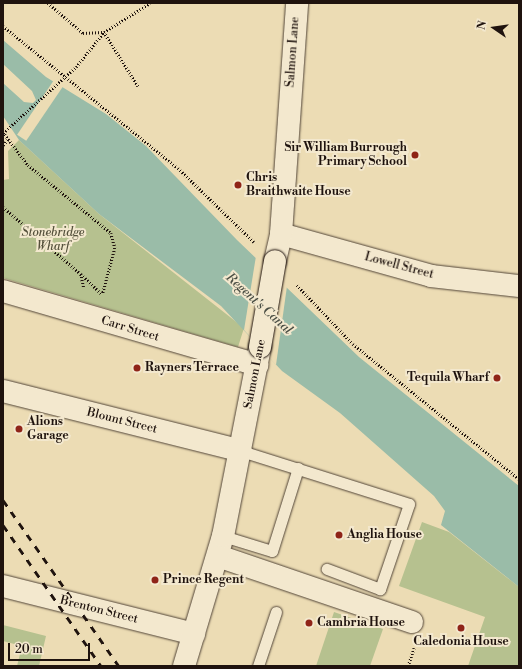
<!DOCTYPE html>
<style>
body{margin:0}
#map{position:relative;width:522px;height:669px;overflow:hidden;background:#ecdcb4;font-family:"Libre Bodoni",serif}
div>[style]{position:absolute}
.green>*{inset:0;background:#b6c18f}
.water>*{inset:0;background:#9abca8}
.pier>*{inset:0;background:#ecdcb4;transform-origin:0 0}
.path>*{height:2.5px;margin-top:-1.25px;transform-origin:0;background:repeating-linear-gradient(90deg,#1f130e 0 1px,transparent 0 3px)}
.roads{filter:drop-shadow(0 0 1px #524538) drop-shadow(0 0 1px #524538)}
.lane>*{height:11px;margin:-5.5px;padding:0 5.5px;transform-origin:5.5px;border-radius:5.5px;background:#f3e8ce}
.street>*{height:22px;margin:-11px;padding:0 11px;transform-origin:11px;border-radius:11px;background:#f3e8ce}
.secondary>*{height:22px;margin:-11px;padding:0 11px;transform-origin:11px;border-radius:11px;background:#f3e8ce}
.rail>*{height:3px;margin-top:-1.5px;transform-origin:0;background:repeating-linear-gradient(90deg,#1f130e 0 7px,transparent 0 14px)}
.path-bridge>*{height:2.5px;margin-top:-1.25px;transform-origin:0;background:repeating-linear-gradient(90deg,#1f130e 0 1px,transparent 0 3px)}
.bridges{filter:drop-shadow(0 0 1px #1f130e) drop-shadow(0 0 1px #1f130e)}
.secondary-bridge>*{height:22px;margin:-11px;padding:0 11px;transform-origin:11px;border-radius:11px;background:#f3e8ce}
.dots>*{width:11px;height:11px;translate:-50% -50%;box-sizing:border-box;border:2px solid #f3e8ce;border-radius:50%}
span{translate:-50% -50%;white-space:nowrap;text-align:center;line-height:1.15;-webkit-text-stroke:4px #f3e8ce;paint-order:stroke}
.street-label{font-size:12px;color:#1f130e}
.poi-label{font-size:12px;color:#1f130e;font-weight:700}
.right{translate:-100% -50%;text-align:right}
.left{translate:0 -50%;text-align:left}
.park-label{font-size:12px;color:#54503b;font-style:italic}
.water-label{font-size:13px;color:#4a4e44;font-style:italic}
.frame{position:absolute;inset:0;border:4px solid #1f130e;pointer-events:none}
.north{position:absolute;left:474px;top:8px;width:40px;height:40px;-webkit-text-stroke:3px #f3e8ce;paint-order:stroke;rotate:283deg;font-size:11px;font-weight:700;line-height:16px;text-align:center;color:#1f130e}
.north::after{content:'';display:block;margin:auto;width:14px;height:18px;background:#1f130e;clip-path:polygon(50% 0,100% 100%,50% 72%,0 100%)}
.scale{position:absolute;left:8px;top:643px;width:82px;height:18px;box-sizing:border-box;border:2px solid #1f130e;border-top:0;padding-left:5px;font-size:12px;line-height:14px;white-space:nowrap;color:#1f130e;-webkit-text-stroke:3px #f3e8ce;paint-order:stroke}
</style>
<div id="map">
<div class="green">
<i style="clip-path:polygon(19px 140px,99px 214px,244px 328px,238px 347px,3px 278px,3px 180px,9px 179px,8px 151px)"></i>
<i style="clip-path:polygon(422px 522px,449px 532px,519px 587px,519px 666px,468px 666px,485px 617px,399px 586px)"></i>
<i style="clip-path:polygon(334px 612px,383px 629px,370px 666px,316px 666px)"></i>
<i style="clip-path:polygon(3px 625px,46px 636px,39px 666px,17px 666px,22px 646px,3px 641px)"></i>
</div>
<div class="water">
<i style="clip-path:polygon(3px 40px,46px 77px,106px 114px,146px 146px,237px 240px,359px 357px,519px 486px,519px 587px,441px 525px,445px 511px,434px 496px,340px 413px,282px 371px,221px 306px,99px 214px,19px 140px,3px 116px,3px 83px,24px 102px,33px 103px,36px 100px,32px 91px,3px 64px)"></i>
</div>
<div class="pier">
<i style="left:54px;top:80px;width:11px;height:66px;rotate:34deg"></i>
<i style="clip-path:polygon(256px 256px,287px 286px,276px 365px,244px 330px)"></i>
</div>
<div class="path">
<i style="left:48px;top:3px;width:46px;rotate:40.6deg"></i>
<i style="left:83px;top:33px;width:20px;rotate:-3deg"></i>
<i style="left:3px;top:26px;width:225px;rotate:39.1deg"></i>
<i style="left:178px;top:168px;width:106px;rotate:44.2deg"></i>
<i style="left:104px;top:32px;width:64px;rotate:57.8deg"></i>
<i style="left:76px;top:67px;width:45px;rotate:-51.3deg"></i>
<i style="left:104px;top:32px;width:54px;rotate:-32.2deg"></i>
<i style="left:3px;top:132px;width:41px;rotate:52.9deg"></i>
<i style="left:28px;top:165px;width:107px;rotate:39.3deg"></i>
<i style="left:111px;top:233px;width:16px;rotate:75deg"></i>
<i style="left:115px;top:248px;width:47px;rotate:104.9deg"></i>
<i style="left:3px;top:145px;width:9px;rotate:-49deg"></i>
<i style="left:3px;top:207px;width:103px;rotate:40.7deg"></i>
<i style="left:81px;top:274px;width:14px;rotate:78deg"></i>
<i style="left:81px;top:274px;width:28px;rotate:44deg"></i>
<i style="left:297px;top:285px;width:81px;rotate:46.5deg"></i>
<i style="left:353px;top:344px;width:214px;rotate:39.1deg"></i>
<i style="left:408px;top:666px;width:19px;rotate:-72deg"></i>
</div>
<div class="roads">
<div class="lane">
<i style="left:241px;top:451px;width:176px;rotate:17.5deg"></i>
<i style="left:409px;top:504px;width:90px;rotate:108.8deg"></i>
<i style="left:380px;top:589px;width:57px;rotate:-159.3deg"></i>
<i style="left:223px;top:536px;width:51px;rotate:17deg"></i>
<i style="left:272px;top:551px;width:87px;rotate:-72.6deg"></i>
<i style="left:258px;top:666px;width:57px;rotate:-71.6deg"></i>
</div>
<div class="street">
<i style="left:281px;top:234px;width:156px;rotate:15.6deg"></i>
<i style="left:431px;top:276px;width:89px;rotate:6.5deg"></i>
<i style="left:3px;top:291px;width:265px;rotate:16.2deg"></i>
<i style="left:3px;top:391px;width:245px;rotate:14.1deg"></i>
<i style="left:218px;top:556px;width:205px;rotate:18.8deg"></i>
<i style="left:3px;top:586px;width:197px;rotate:14.1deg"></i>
</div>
<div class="secondary">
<i style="left:275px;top:261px;width:28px;rotate:-77deg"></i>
<i style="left:281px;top:234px;width:232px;rotate:-86deg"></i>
<i style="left:184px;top:666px;width:136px;rotate:-73.3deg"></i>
<i style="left:223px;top:536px;width:193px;rotate:-78.9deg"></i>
</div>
</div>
<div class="rail">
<i style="left:3px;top:500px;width:203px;rotate:55.1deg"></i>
<i style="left:3px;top:525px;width:172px;rotate:55.2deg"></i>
</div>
<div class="path-bridge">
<i style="left:3px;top:133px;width:98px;rotate:-42.1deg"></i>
</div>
<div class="bridges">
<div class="secondary-bridge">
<i style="left:260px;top:347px;width:87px;rotate:-80.1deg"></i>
</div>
</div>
<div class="dots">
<i style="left:415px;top:155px;background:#8f2418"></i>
<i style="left:238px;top:185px;background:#8f2418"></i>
<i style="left:137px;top:368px;background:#8f2418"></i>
<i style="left:497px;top:378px;background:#8f2418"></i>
<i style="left:19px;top:429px;background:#8f2418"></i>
<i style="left:339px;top:535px;background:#8f2418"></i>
<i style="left:155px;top:580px;background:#8f2418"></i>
<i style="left:309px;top:623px;background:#8f2418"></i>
<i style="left:461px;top:628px;background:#8f2418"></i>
</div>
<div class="street-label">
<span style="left:293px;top:52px;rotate:-86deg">Salmon Lane</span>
<span style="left:399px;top:266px;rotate:15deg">Lowell Street</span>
<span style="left:130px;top:329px;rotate:17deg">Carr Street</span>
<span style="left:255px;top:374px;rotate:-79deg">Salmon Lane</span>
<span style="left:122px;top:421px;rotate:14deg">Blount Street</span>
<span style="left:99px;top:610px;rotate:14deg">Brenton Street</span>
</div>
<div class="poi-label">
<span class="right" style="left:407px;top:155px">Sir William Burrough<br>Primary School</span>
<span class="left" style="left:246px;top:185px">Chris<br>Braithwaite House</span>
<span class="left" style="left:145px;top:368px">Rayners Terrace</span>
<span class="right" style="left:489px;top:378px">Tequila Wharf</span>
<span class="left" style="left:27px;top:429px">Alions<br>Garage</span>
<span class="left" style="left:347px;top:535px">Anglia House</span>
<span class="left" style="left:163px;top:580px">Prince Regent</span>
<span class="left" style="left:317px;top:623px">Cambria House</span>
<span style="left:461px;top:642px">Caledonia House</span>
</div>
<div class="park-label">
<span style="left:53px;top:240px">Stonebridge<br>Wharf</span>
</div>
<div class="water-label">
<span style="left:259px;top:304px;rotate:42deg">Regent's Canal</span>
</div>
<div class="frame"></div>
<div class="north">N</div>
<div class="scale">20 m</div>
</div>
